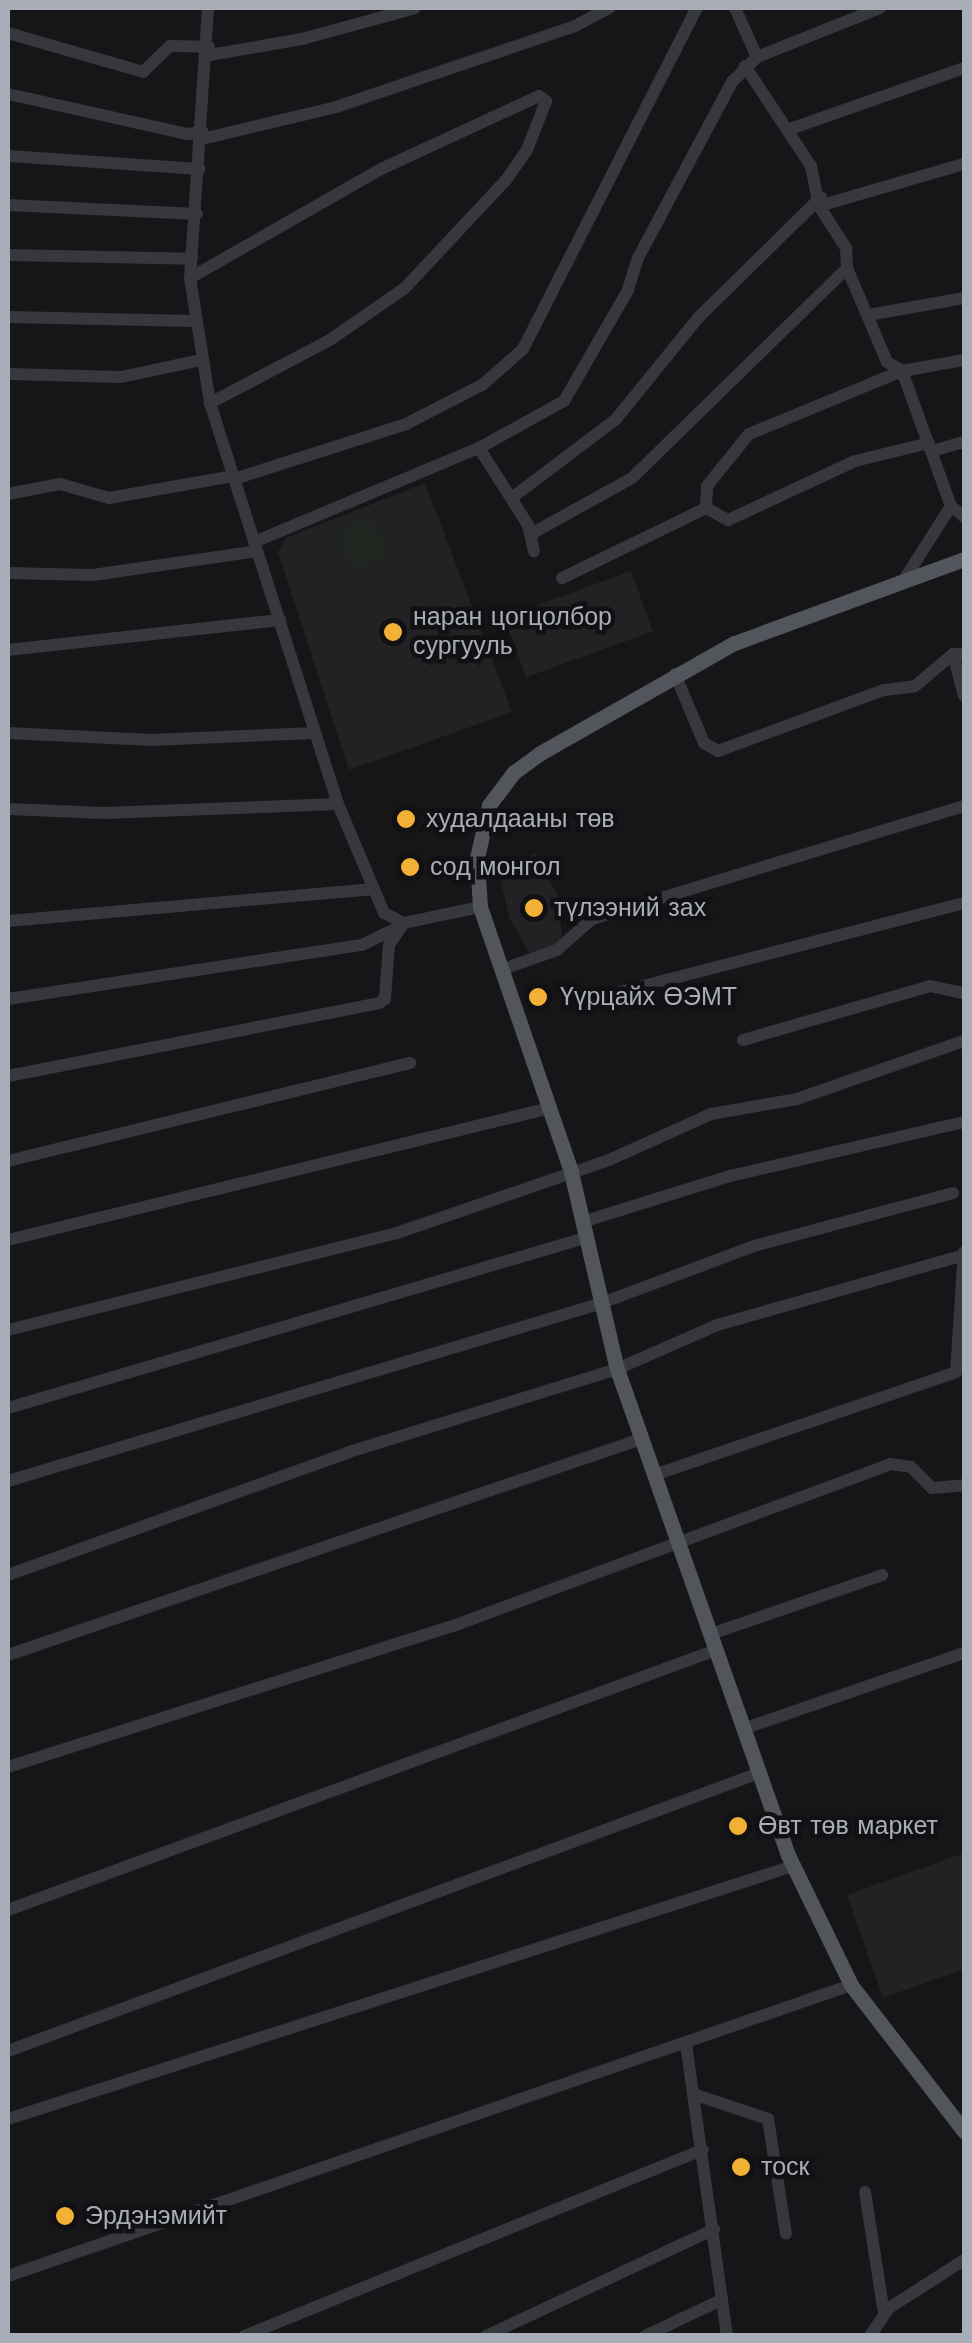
<!DOCTYPE html>
<meta charset="utf-8">
<style>
body{margin:0}
#map{position:relative;width:972px;height:2343px;overflow:hidden;background:#161618;font-family:"Work Sans",sans-serif}
div>[style]{position:absolute}
.built>*{inset:0;background:#222225;transform-origin:0 0}
.green>*{inset:0;background:#1e261f;transform-origin:0 0}
.minor>*{height:12px;margin:-6px;padding:0 6px;transform-origin:6px;border-radius:6px;background:#37383d}
.major>*{height:15px;margin:-7.5px;padding:0 7.5px;transform-origin:7.5px;border-radius:7.5px;background:#53555c}
.dots>*{width:28px;height:28px;translate:-50% -50%;box-sizing:border-box;border:5px solid #111113;border-radius:50%}
span{translate:-50% -50%;white-space:nowrap;text-align:center;line-height:1.15;-webkit-text-stroke:9px #111113;paint-order:stroke}
.poi-label{font-size:25px;color:#a8adb8}
.left{translate:0 -50%;text-align:left}
.frame{position:absolute;inset:0;border:10px solid #a8adb8;pointer-events:none}
</style>
<div id="map">
<div class="built">
<i style="clip-path:polygon(425px 483px,512px 712px,349px 770px,278px 552px,286px 538px)"></i>
<i style="left:631px;top:571px;width:64px;height:135px;rotate:70deg"></i>
<i style="clip-path:polygon(536px 853px,559px 899px,562px 942px,531px 956px,510px 919px,498px 870px)"></i>
<i style="clip-path:polygon(964px 1853px,964px 1969px,883px 1998px,847px 1895px)"></i>
</div>
<div class="green">
<i style="left:372px;top:518px;width:40px;height:36px;rotate:69deg"></i>
</div>
<div class="minor">
<i style="left:208px;top:8px;width:271px;rotate:93.8deg"></i>
<i style="left:190px;top:278px;width:127px;rotate:80.9deg"></i>
<i style="left:210px;top:403px;width:421px;rotate:72.3deg"></i>
<i style="left:338px;top:804px;width:118px;rotate:67.1deg"></i>
<i style="left:384px;top:913px;width:22px;rotate:27deg"></i>
<i style="left:404px;top:923px;width:78px;rotate:-11.9deg"></i>
<i style="left:735px;top:8px;width:54px;rotate:65.8deg"></i>
<i style="left:8px;top:33px;width:141px;rotate:16.1deg"></i>
<i style="left:143px;top:72px;width:37px;rotate:-44deg"></i>
<i style="left:170px;top:46px;width:39px;rotate:1deg"></i>
<i style="left:210px;top:55px;width:93px;rotate:-9.9deg"></i>
<i style="left:302px;top:39px;width:117px;rotate:-15.3deg"></i>
<i style="left:745px;top:66px;width:120px;rotate:56.6deg"></i>
<i style="left:811px;top:166px;width:41px;rotate:78.7deg"></i>
<i style="left:819px;top:206px;width:50px;rotate:57.3deg"></i>
<i style="left:846px;top:248px;width:20px;rotate:87deg"></i>
<i style="left:847px;top:268px;width:102px;rotate:66.9deg"></i>
<i style="left:887px;top:362px;width:17px;rotate:31deg"></i>
<i style="left:902px;top:371px;width:144px;rotate:70.1deg"></i>
<i style="left:951px;top:506px;width:17px;rotate:40deg"></i>
<i style="left:8px;top:94px;width:183px;rotate:12.6deg"></i>
<i style="left:187px;top:134px;width:16px;rotate:-7deg"></i>
<i style="left:790px;top:129px;width:184px;rotate:-19.3deg"></i>
<i style="left:202px;top:139px;width:138px;rotate:-13.4deg"></i>
<i style="left:336px;top:107px;width:250px;rotate:-18.7deg"></i>
<i style="left:573px;top:27px;width:41px;rotate:-27.8deg"></i>
<i style="left:8px;top:156px;width:192px;rotate:3.9deg"></i>
<i style="left:8px;top:205px;width:189px;rotate:2.7deg"></i>
<i style="left:819px;top:206px;width:151px;rotate:-16.2deg"></i>
<i style="left:8px;top:255px;width:184px;rotate:1.2deg"></i>
<i style="left:190px;top:278px;width:220px;rotate:-29.7deg"></i>
<i style="left:381px;top:169px;width:174px;rotate:-24.8deg"></i>
<i style="left:539px;top:96px;width:9px;rotate:36deg"></i>
<i style="left:546px;top:101px;width:53px;rotate:111.2deg"></i>
<i style="left:527px;top:150px;width:38px;rotate:125deg"></i>
<i style="left:505px;top:181px;width:146px;rotate:133.1deg"></i>
<i style="left:405px;top:288px;width:91px;rotate:145.3deg"></i>
<i style="left:330px;top:340px;width:136px;rotate:152.3deg"></i>
<i style="left:868px;top:315px;width:97px;rotate:-10deg"></i>
<i style="left:8px;top:317px;width:186px;rotate:1.2deg"></i>
<i style="left:8px;top:374px;width:113px;rotate:1.5deg"></i>
<i style="left:121px;top:377px;width:81px;rotate:-12.1deg"></i>
<i style="left:479px;top:448px;width:91px;rotate:57.5deg"></i>
<i style="left:528px;top:525px;width:27px;rotate:77deg"></i>
<i style="left:932px;top:451px;width:33px;rotate:-16deg"></i>
<i style="left:234px;top:479px;width:181px;rotate:-17.7deg"></i>
<i style="left:406px;top:424px;width:85px;rotate:-27.2deg"></i>
<i style="left:482px;top:385px;width:55px;rotate:-41.3deg"></i>
<i style="left:523px;top:349px;width:383px;rotate:-63deg"></i>
<i style="left:8px;top:494px;width:53px;rotate:-10.9deg"></i>
<i style="left:60px;top:484px;width:51px;rotate:15.9deg"></i>
<i style="left:109px;top:498px;width:127px;rotate:-10deg"></i>
<i style="left:513px;top:497px;width:129px;rotate:-37.1deg"></i>
<i style="left:616px;top:419px;width:132px;rotate:-50.9deg"></i>
<i style="left:699px;top:317px;width:171px;rotate:-44.5deg"></i>
<i style="left:706px;top:508px;width:22px;rotate:-87deg"></i>
<i style="left:707px;top:486px;width:67px;rotate:-51.1deg"></i>
<i style="left:749px;top:434px;width:165px;rotate:-22.4deg"></i>
<i style="left:902px;top:371px;width:63px;rotate:-10.1deg"></i>
<i style="left:706px;top:508px;width:25px;rotate:29deg"></i>
<i style="left:728px;top:520px;width:140px;rotate:-24.9deg"></i>
<i style="left:855px;top:461px;width:76px;rotate:-13.7deg"></i>
<i style="left:531px;top:534px;width:115px;rotate:-29deg"></i>
<i style="left:632px;top:478px;width:301px;rotate:-44.3deg"></i>
<i style="left:254px;top:542px;width:244px;rotate:-22.7deg"></i>
<i style="left:479px;top:448px;width:97px;rotate:-28.9deg"></i>
<i style="left:564px;top:401px;width:128px;rotate:-60deg"></i>
<i style="left:628px;top:290px;width:34px;rotate:-73deg"></i>
<i style="left:638px;top:258px;width:200px;rotate:-61.9deg"></i>
<i style="left:732px;top:82px;width:35px;rotate:-45deg"></i>
<i style="left:757px;top:57px;width:132px;rotate:-21.7deg"></i>
<i style="left:8px;top:573px;width:85px;rotate:1.3deg"></i>
<i style="left:93px;top:575px;width:166px;rotate:-8.3deg"></i>
<i style="left:562px;top:578px;width:160px;rotate:-25.9deg"></i>
<i style="left:904px;top:580px;width:88px;rotate:-57.6deg"></i>
<i style="left:8px;top:650px;width:274px;rotate:-6.3deg"></i>
<i style="left:953px;top:654px;width:43px;rotate:75.3deg"></i>
<i style="left:675px;top:674px;width:75px;rotate:67.2deg"></i>
<i style="left:704px;top:743px;width:16px;rotate:30deg"></i>
<i style="left:718px;top:751px;width:177px;rotate:-20.2deg"></i>
<i style="left:884px;top:690px;width:31px;rotate:-7deg"></i>
<i style="left:915px;top:686px;width:50px;rotate:-40.1deg"></i>
<i style="left:953px;top:654px;width:11px"></i>
<i style="left:8px;top:733px;width:144px;rotate:2.8deg"></i>
<i style="left:152px;top:740px;width:163px;rotate:-2.5deg"></i>
<i style="left:8px;top:809px;width:96px;rotate:2.4deg"></i>
<i style="left:104px;top:813px;width:234px;rotate:-2.2deg"></i>
<i style="left:8px;top:921px;width:365px;rotate:-5deg"></i>
<i style="left:501px;top:970px;width:59px;rotate:-19.7deg"></i>
<i style="left:557px;top:950px;width:47px;rotate:-41.5deg"></i>
<i style="left:592px;top:919px;width:389px;rotate:-16.9deg"></i>
<i style="left:620px;top:992px;width:355px;rotate:-14.5deg"></i>
<i style="left:8px;top:999px;width:358px;rotate:-8.7deg"></i>
<i style="left:362px;top:945px;width:39px;rotate:-26deg"></i>
<i style="left:743px;top:1040px;width:195px;rotate:-16.1deg"></i>
<i style="left:930px;top:986px;width:35px;rotate:12deg"></i>
<i style="left:8px;top:1076px;width:378px;rotate:-11.1deg"></i>
<i style="left:379px;top:1003px;width:7px;rotate:-34deg"></i>
<i style="left:385px;top:999px;width:54px;rotate:-85.8deg"></i>
<i style="left:389px;top:945px;width:27px;rotate:-56deg"></i>
<i style="left:8px;top:1161px;width:414px;rotate:-13.7deg"></i>
<i style="left:582px;top:1222px;width:155px;rotate:-17.3deg"></i>
<i style="left:730px;top:1176px;width:240px;rotate:-13deg"></i>
<i style="left:8px;top:1240px;width:558px;rotate:-13.69deg"></i>
<i style="left:8px;top:1330px;width:401px;rotate:-14deg"></i>
<i style="left:397px;top:1233px;width:224px;rotate:-19deg"></i>
<i style="left:609px;top:1160px;width:112px;rotate:-24.3deg"></i>
<i style="left:711px;top:1114px;width:87px;rotate:-9.9deg"></i>
<i style="left:797px;top:1099px;width:177px;rotate:-19.2deg"></i>
<i style="left:8px;top:1408px;width:602px;rotate:-16.42deg"></i>
<i style="left:654px;top:1475px;width:319px;rotate:-18.8deg"></i>
<i style="left:956px;top:1372px;width:120px;rotate:-86.2deg"></i>
<i style="left:8px;top:1481px;width:617px;rotate:-16.67deg"></i>
<i style="left:599px;top:1304px;width:165px;rotate:-20.5deg"></i>
<i style="left:754px;top:1246px;width:206px;rotate:-14.9deg"></i>
<i style="left:8px;top:1575px;width:363px;rotate:-19.8deg"></i>
<i style="left:349px;top:1452px;width:281px;rotate:-17.2deg"></i>
<i style="left:617px;top:1369px;width:109px;rotate:-23.7deg"></i>
<i style="left:717px;top:1325px;width:257px;rotate:-15.8deg"></i>
<i style="left:711px;top:1634px;width:181px;rotate:-19deg"></i>
<i style="left:8px;top:1655px;width:669px;rotate:-18.84deg"></i>
<i style="left:743px;top:1729px;width:234px;rotate:-19deg"></i>
<i style="left:8px;top:1767px;width:467px;rotate:-17.6deg"></i>
<i style="left:453px;top:1626px;width:466px;rotate:-20.3deg"></i>
<i style="left:890px;top:1464px;width:21px;rotate:8deg"></i>
<i style="left:911px;top:1467px;width:30px;rotate:45deg"></i>
<i style="left:932px;top:1488px;width:32px;rotate:-5deg"></i>
<i style="left:8px;top:1910px;width:754px;rotate:-20.16deg"></i>
<i style="left:686px;top:2044px;width:295px;rotate:82deg"></i>
<i style="left:8px;top:2051px;width:801px;rotate:-20.31deg"></i>
<i style="left:696px;top:2095px;width:76px;rotate:18.4deg"></i>
<i style="left:768px;top:2119px;width:116px;rotate:81.1deg"></i>
<i style="left:8px;top:2119px;width:825px;rotate:-17.86deg"></i>
<i style="left:865px;top:2192px;width:123px;rotate:81.1deg"></i>
<i style="left:8px;top:2276px;width:892px;rotate:-19.04deg"></i>
<i style="left:244px;top:2336px;width:495px;rotate:-22.1deg"></i>
<i style="left:486px;top:2336px;width:252px;rotate:-25.1deg"></i>
<i style="left:645px;top:2336px;width:84px;rotate:-25.3deg"></i>
<i style="left:870px;top:2336px;width:34px;rotate:-56deg"></i>
<i style="left:889px;top:2308px;width:89px;rotate:-32.6deg"></i>
</div>
<div class="major">
<i style="left:964px;top:559px;width:245px;rotate:159.9deg"></i>
<i style="left:734px;top:643px;width:224px;rotate:150.4deg"></i>
<i style="left:539px;top:754px;width:31px;rotate:144deg"></i>
<i style="left:514px;top:772px;width:41px;rotate:127.1deg"></i>
<i style="left:489px;top:805px;width:54px;rotate:102.8deg"></i>
<i style="left:477px;top:858px;width:49px;rotate:86.5deg"></i>
<i style="left:480px;top:907px;width:280px;rotate:71deg"></i>
<i style="left:571px;top:1172px;width:202px;rotate:76.9deg"></i>
<i style="left:617px;top:1369px;width:515px;rotate:70.62deg"></i>
<i style="left:788px;top:1855px;width:144px;rotate:64.1deg"></i>
<i style="left:851px;top:1985px;width:185px;rotate:52.3deg"></i>
</div>
<div class="dots">
<i style="left:393px;top:632px;background:#f2b134"></i>
<i style="left:406px;top:819px;background:#f2b134"></i>
<i style="left:410px;top:867px;background:#f2b134"></i>
<i style="left:534px;top:908px;background:#f2b134"></i>
<i style="left:538px;top:997px;background:#f2b134"></i>
<i style="left:738px;top:1826px;background:#f2b134"></i>
<i style="left:741px;top:2167px;background:#f2b134"></i>
<i style="left:65px;top:2216px;background:#f2b134"></i>
</div>
<div class="poi-label">
<span class="left" style="left:413px;top:632px">наран цогцолбор<br>сургууль</span>
<span class="left" style="left:426px;top:819px">худалдааны төв</span>
<span class="left" style="left:430px;top:867px">сод монгол</span>
<span class="left" style="left:554px;top:908px">түлээний зах</span>
<span class="left" style="left:560px;top:997px">Үүрцайх ӨЭМТ</span>
<span class="left" style="left:758px;top:1826px">Өвт төв маркет</span>
<span class="left" style="left:761px;top:2167px">тоск</span>
<span class="left" style="left:85px;top:2216px">Эрдэнэмийт</span>
</div>
<div class="frame"></div>
</div>
